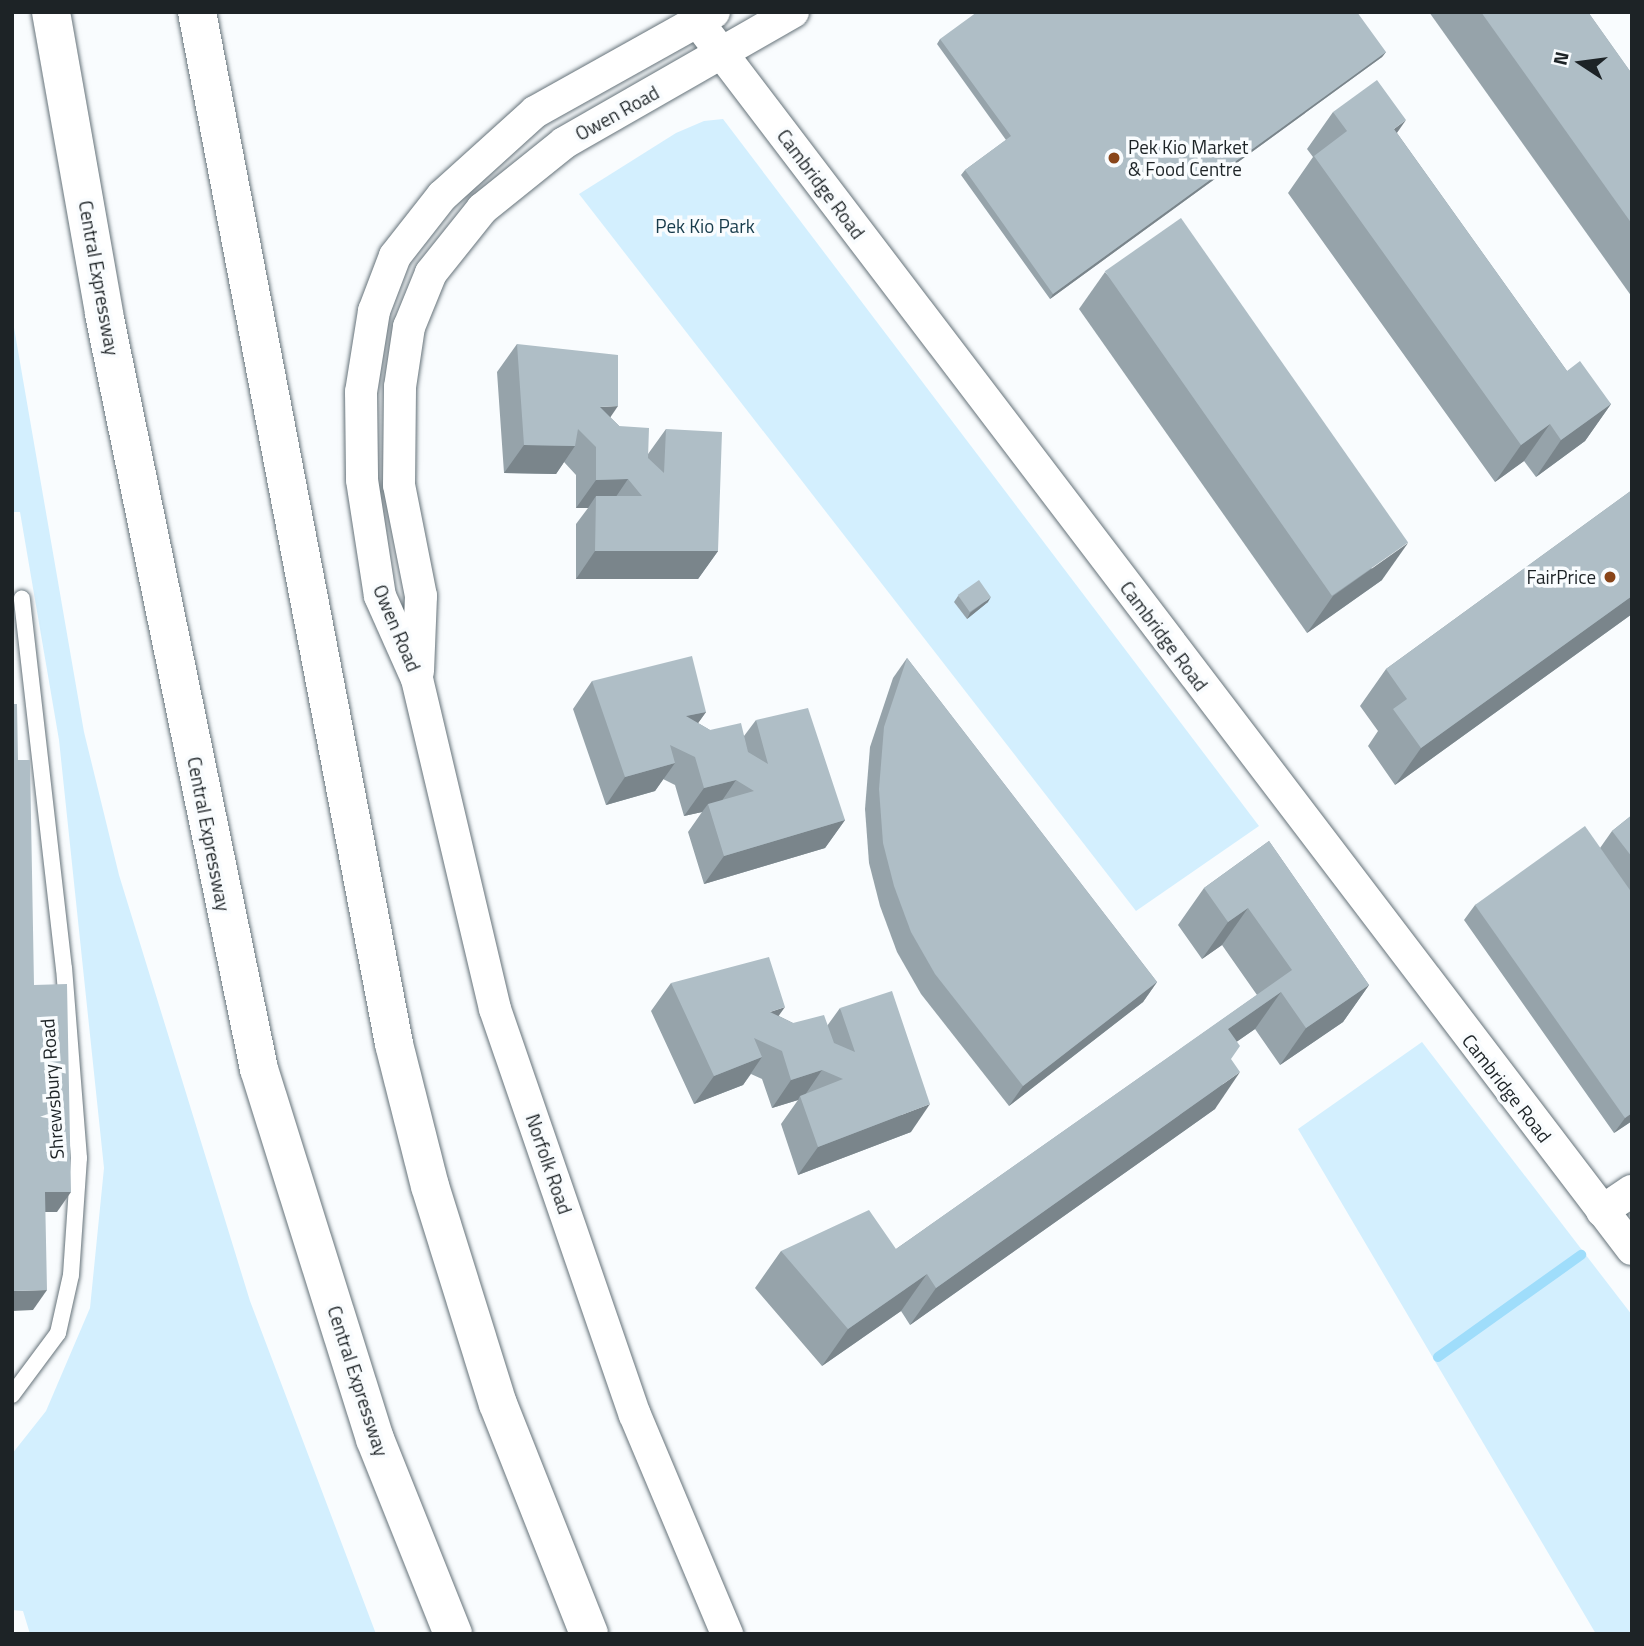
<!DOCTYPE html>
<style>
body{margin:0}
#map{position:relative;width:1644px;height:1646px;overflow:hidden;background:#f9fcfe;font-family:"Titillium Web",sans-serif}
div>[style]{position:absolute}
.green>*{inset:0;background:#d3effe}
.stream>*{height:10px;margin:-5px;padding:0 5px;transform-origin:5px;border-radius:5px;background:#9fddfb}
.roads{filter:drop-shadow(0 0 2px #66737a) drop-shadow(0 0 2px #66737a)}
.service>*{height:16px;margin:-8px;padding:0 8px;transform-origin:8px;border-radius:8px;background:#fff}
.minor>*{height:32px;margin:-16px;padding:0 16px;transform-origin:16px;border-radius:16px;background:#fff}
.motorway>*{height:38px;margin:-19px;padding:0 19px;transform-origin:19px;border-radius:19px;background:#fff}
.wall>*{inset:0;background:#96a3aa}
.shaded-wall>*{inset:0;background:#7a858b}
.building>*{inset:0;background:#afbec6;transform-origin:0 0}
.dots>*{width:19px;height:19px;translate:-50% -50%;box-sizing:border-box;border:4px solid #f9fcfe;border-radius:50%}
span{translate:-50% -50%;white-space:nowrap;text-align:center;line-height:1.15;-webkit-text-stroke:7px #f9fcfe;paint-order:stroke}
.street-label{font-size:19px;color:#1d2326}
.poi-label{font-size:19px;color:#1d2326}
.left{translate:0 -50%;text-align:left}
.right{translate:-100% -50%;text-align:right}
.park-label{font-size:19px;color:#173b4b}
.frame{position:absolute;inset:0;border:14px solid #1d2326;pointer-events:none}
.north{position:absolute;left:1546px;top:28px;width:70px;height:70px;-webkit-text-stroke:5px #f9fcfe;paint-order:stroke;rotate:283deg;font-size:19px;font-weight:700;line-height:28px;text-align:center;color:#1d2326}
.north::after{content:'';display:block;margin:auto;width:24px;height:32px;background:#1d2326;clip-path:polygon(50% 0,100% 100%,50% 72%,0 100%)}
</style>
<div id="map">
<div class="green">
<i style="clip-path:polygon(723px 119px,1259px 826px,1136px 911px,579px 194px,676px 133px,704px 121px)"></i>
<i style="clip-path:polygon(12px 316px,84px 732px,119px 875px,250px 1301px,376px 1634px,30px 1634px,23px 1611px,12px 1610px,12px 1454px,46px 1411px,90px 1308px,104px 1168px,59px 740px,20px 512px,12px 512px)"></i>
<i style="clip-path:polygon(1422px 1042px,1632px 1315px,1632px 1634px,1596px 1634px,1298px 1129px)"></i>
</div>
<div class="stream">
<i style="left:1438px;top:1357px;width:176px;rotate:-35.5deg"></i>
</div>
<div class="roads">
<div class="service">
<i style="left:12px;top:1395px;width:77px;rotate:-53.4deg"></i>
<i style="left:58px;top:1333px;width:59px;rotate:-77.4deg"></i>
<i style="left:71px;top:1275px;width:117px;rotate:-86.1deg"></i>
<i style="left:79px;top:1158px;width:190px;rotate:-94.5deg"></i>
<i style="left:64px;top:969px;width:373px;rotate:-96.5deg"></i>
</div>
<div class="minor">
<i style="left:714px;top:12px;width:205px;rotate:150.8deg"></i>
<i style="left:535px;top:112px;width:125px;rotate:137.9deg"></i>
<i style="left:442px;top:196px;width:76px;rotate:128.1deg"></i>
<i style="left:395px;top:256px;width:59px;rotate:110.9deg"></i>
<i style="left:374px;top:311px;width:82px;rotate:99.1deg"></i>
<i style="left:361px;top:392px;width:88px;rotate:89.3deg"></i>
<i style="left:362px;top:480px;width:117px;rotate:81.2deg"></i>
<i style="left:380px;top:596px;width:91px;rotate:66deg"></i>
<i style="left:417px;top:679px;width:339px;rotate:76.7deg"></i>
<i style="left:495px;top:1009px;width:429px;rotate:71deg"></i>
<i style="left:635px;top:1415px;width:238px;rotate:67.2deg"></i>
<i style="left:698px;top:22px;width:1542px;rotate:52.72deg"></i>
<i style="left:418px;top:671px;width:75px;rotate:-87.7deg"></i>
<i style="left:421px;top:596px;width:113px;rotate:-101.2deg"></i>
<i style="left:399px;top:485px;width:98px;rotate:-89.4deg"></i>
<i style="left:400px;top:387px;width:61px;rotate:-81.5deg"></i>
<i style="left:409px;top:327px;width:58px;rotate:-67.8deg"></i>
<i style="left:431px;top:273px;width:82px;rotate:-51.4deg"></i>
<i style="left:482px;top:209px;width:105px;rotate:-38.8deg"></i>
<i style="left:564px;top:143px;width:264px;rotate:-29.8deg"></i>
<i style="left:1602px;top:1211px;width:36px;rotate:-34deg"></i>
</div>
<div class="motorway">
<i style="left:51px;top:12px;width:307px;rotate:80deg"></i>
<i style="left:104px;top:314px;width:771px;rotate:78.4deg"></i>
<i style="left:259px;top:1069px;width:388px;rotate:72.6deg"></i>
<i style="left:375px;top:1439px;width:210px;rotate:68.2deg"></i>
<i style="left:197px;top:12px;width:1051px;rotate:79.19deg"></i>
<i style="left:394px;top:1044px;width:146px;rotate:75.8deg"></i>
<i style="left:430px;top:1186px;width:228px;rotate:72.7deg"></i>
<i style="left:498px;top:1404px;width:247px;rotate:68.4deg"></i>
</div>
</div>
<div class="wall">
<i style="clip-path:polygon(1429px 12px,1588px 12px,1632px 74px,1632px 297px)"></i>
<i style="clip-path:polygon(940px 39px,1386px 52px,1382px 57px,1050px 299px,961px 175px,965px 170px,1006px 140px,937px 44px)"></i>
<i style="clip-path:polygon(1333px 112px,1397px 133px,1567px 371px,1611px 404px,1585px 441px,1536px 477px,1524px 461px,1495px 482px,1288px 193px,1313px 157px,1307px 149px)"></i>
<i style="clip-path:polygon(1105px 272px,1382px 580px,1307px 633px,1079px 309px)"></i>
<i style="clip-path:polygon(517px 344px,610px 417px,648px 454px,666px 429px,718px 551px,698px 579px,576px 579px,576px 524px,588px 508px,576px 508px,576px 475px,564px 462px,556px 474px,504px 473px,497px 372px)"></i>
<i style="clip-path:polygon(1632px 490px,1632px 614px,1395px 785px,1368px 746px,1378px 731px,1360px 706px,1386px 669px)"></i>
<i style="clip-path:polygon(958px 596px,988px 602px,967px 619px,954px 602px)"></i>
<i style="clip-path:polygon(907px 658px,1157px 982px,1143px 1002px,1009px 1106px,921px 994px,897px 952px,880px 906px,869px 863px,865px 809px,870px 747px,893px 678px)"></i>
<i style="clip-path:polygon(592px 681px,706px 712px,698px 723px,710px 730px,744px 736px,756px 720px,845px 820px,825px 848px,704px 884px,688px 832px,702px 812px,684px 816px,675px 785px,663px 779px,655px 791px,606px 805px,573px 709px)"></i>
<i style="clip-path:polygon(1632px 815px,1632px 1121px,1614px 1133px,1464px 920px,1475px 905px,1600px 848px,1612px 831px)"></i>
<i style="clip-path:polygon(1269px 841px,1369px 985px,1343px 1022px,1280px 1065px,1255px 1029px,1236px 1042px,1215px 1109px,910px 1325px,901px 1311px,822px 1366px,755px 1288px,781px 1251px,896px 1249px,1257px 995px,1222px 945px,1202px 959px,1178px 925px,1204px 888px)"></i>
<i style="clip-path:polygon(671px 983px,779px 1016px,793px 1023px,827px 1026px,840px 1008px,911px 1132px,798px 1175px,781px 1124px,798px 1100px,772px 1108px,762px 1079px,751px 1074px,743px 1085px,694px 1104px,651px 1011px)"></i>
</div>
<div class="shaded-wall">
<i style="clip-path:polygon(1386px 52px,1382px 57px,1050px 299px,1053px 294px)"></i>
<i style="clip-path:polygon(1406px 120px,1380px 157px,1394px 129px)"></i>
<i style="clip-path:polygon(1611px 404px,1585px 441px,1536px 477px,1561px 440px)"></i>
<i style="clip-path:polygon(618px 406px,599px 434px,600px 407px)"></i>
<i style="clip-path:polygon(1550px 424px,1524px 461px,1495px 482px,1521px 445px)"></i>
<i style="clip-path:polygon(524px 445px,575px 446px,556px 474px,504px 473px)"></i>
<i style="clip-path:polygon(628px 479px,609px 507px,596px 496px,588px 508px,576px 508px,596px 480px)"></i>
<i style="clip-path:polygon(1408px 543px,1382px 580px,1307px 633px,1333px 596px)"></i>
<i style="clip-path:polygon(595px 551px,718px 551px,698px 579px,576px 579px)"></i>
<i style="clip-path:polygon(1632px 596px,1632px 614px,1395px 785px,1421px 748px)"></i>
<i style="clip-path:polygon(991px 597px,988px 602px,967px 619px,970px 613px)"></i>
<i style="clip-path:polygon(706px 712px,686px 740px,686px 716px)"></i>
<i style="clip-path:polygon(675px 763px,655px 791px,606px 805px,625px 777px)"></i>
<i style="clip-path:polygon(736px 780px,717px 808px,708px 804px,702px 812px,684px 816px,704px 788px)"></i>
<i style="clip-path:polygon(845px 820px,825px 848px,704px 884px,724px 856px)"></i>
<i style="clip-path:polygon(1248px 908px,1222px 945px,1202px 959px,1228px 922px)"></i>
<i style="clip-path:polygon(1157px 982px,1143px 1002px,1009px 1106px,1023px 1086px)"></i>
<i style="clip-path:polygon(1369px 985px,1343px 1022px,1280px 1065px,1306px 1028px)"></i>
<i style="clip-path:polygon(1281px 992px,1255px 1029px,1202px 1066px,1228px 1029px)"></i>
<i style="clip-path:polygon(785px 1007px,765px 1035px,770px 1012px)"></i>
<i style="clip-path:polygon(762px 1057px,743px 1085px,694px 1104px,714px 1076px)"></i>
<i style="clip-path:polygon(822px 1070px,803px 1098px,800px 1096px,798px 1100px,772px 1108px,791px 1080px)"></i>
<i style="clip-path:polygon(1240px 1072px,1215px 1109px,910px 1325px,936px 1288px)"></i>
<i style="clip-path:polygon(930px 1104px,911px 1132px,798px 1175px,818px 1147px)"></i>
<i style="clip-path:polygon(1632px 1113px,1632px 1121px,1614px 1133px,1625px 1118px)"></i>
<i style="clip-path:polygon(45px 1192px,71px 1192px,57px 1212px,31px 1212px)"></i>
<i style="clip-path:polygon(927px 1274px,901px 1311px,822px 1366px,848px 1329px)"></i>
<i style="clip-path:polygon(47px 1290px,33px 1310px,12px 1311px,12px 1291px)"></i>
</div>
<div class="building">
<i style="clip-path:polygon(977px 12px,1357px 12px,1386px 52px,1053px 294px,965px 170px,1011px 136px,940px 39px)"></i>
<i style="clip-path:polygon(1481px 12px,1588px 12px,1632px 74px,1632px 224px)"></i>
<i style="clip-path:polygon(1377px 80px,1406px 120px,1394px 129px,1567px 371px,1580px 361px,1611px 404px,1561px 440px,1550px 424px,1521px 445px,1314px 156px,1347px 131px,1333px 112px)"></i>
<i style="left:1181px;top:218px;width:396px;height:93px;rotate:55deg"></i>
<i style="clip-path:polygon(517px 344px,618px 355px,618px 406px,600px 407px,619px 426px,649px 428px,648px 458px,664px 473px,666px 429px,722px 432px,718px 551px,595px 551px,596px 496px,642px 496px,628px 479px,596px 480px,596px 447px,578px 429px,575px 446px,524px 445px)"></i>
<i style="clip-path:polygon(1632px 490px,1632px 596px,1421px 748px,1393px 709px,1407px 699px,1386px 669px)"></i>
<i style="left:979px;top:580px;width:21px;height:26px;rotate:55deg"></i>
<i style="clip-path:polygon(692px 656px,706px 712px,686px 716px,710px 730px,741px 723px,748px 752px,768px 764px,756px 720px,808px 708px,845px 820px,724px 856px,708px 804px,754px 791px,736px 780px,704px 788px,695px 757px,670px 745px,675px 763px,625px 777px,592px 681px)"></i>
<i style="clip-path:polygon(907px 658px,1157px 982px,1023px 1086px,935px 974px,911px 932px,894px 886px,883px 843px,879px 789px,884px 727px)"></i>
<i style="clip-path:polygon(12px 704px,17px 704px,18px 760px,30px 760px,34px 985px,67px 984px,71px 1192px,45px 1192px,47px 1290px,12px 1291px)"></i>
<i style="clip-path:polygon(1632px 815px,1632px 857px,1612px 831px)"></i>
<i style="clip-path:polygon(1585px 826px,1632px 893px,1632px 1113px,1625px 1118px,1475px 905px)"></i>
<i style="clip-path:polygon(1269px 841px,1369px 985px,1306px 1028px,1281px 992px,1228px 1029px,1240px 1046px,1231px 1059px,1240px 1072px,936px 1288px,927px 1274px,848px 1329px,781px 1251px,869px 1210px,896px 1249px,1292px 970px,1248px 908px,1228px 922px,1204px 888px)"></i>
<i style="clip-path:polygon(769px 957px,785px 1007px,770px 1012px,793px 1023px,824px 1015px,834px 1043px,855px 1052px,840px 1008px,892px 991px,930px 1104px,818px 1147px,800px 1096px,843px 1079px,822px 1070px,791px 1080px,782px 1051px,754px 1038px,762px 1057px,714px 1076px,671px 983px)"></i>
</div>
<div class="dots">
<i style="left:1114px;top:158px;background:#894519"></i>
<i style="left:1610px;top:577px;background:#894519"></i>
</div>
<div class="street-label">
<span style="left:617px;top:113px;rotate:-29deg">Owen Road</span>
<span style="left:821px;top:184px;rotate:53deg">Cambridge Road</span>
<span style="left:99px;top:278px;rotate:80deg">Central Expressway</span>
<span style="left:397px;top:628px;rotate:67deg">Owen Road</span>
<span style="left:1164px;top:636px;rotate:53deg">Cambridge Road</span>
<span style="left:209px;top:834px;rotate:79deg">Central Expressway</span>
<span style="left:1507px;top:1088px;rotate:52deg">Cambridge Road</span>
<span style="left:52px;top:1089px;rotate:-94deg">Shrewsbury Road</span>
<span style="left:549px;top:1164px;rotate:71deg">Norfolk Road</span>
<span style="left:358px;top:1381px;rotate:72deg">Central Expressway</span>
</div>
<div class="poi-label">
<span class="left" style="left:1128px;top:158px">Pek Kio Market<br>&amp; Food Centre</span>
<span class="right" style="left:1596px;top:577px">FairPrice</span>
</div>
<div class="park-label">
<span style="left:705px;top:226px">Pek Kio Park</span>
</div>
<div class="frame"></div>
<div class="north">N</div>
</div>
